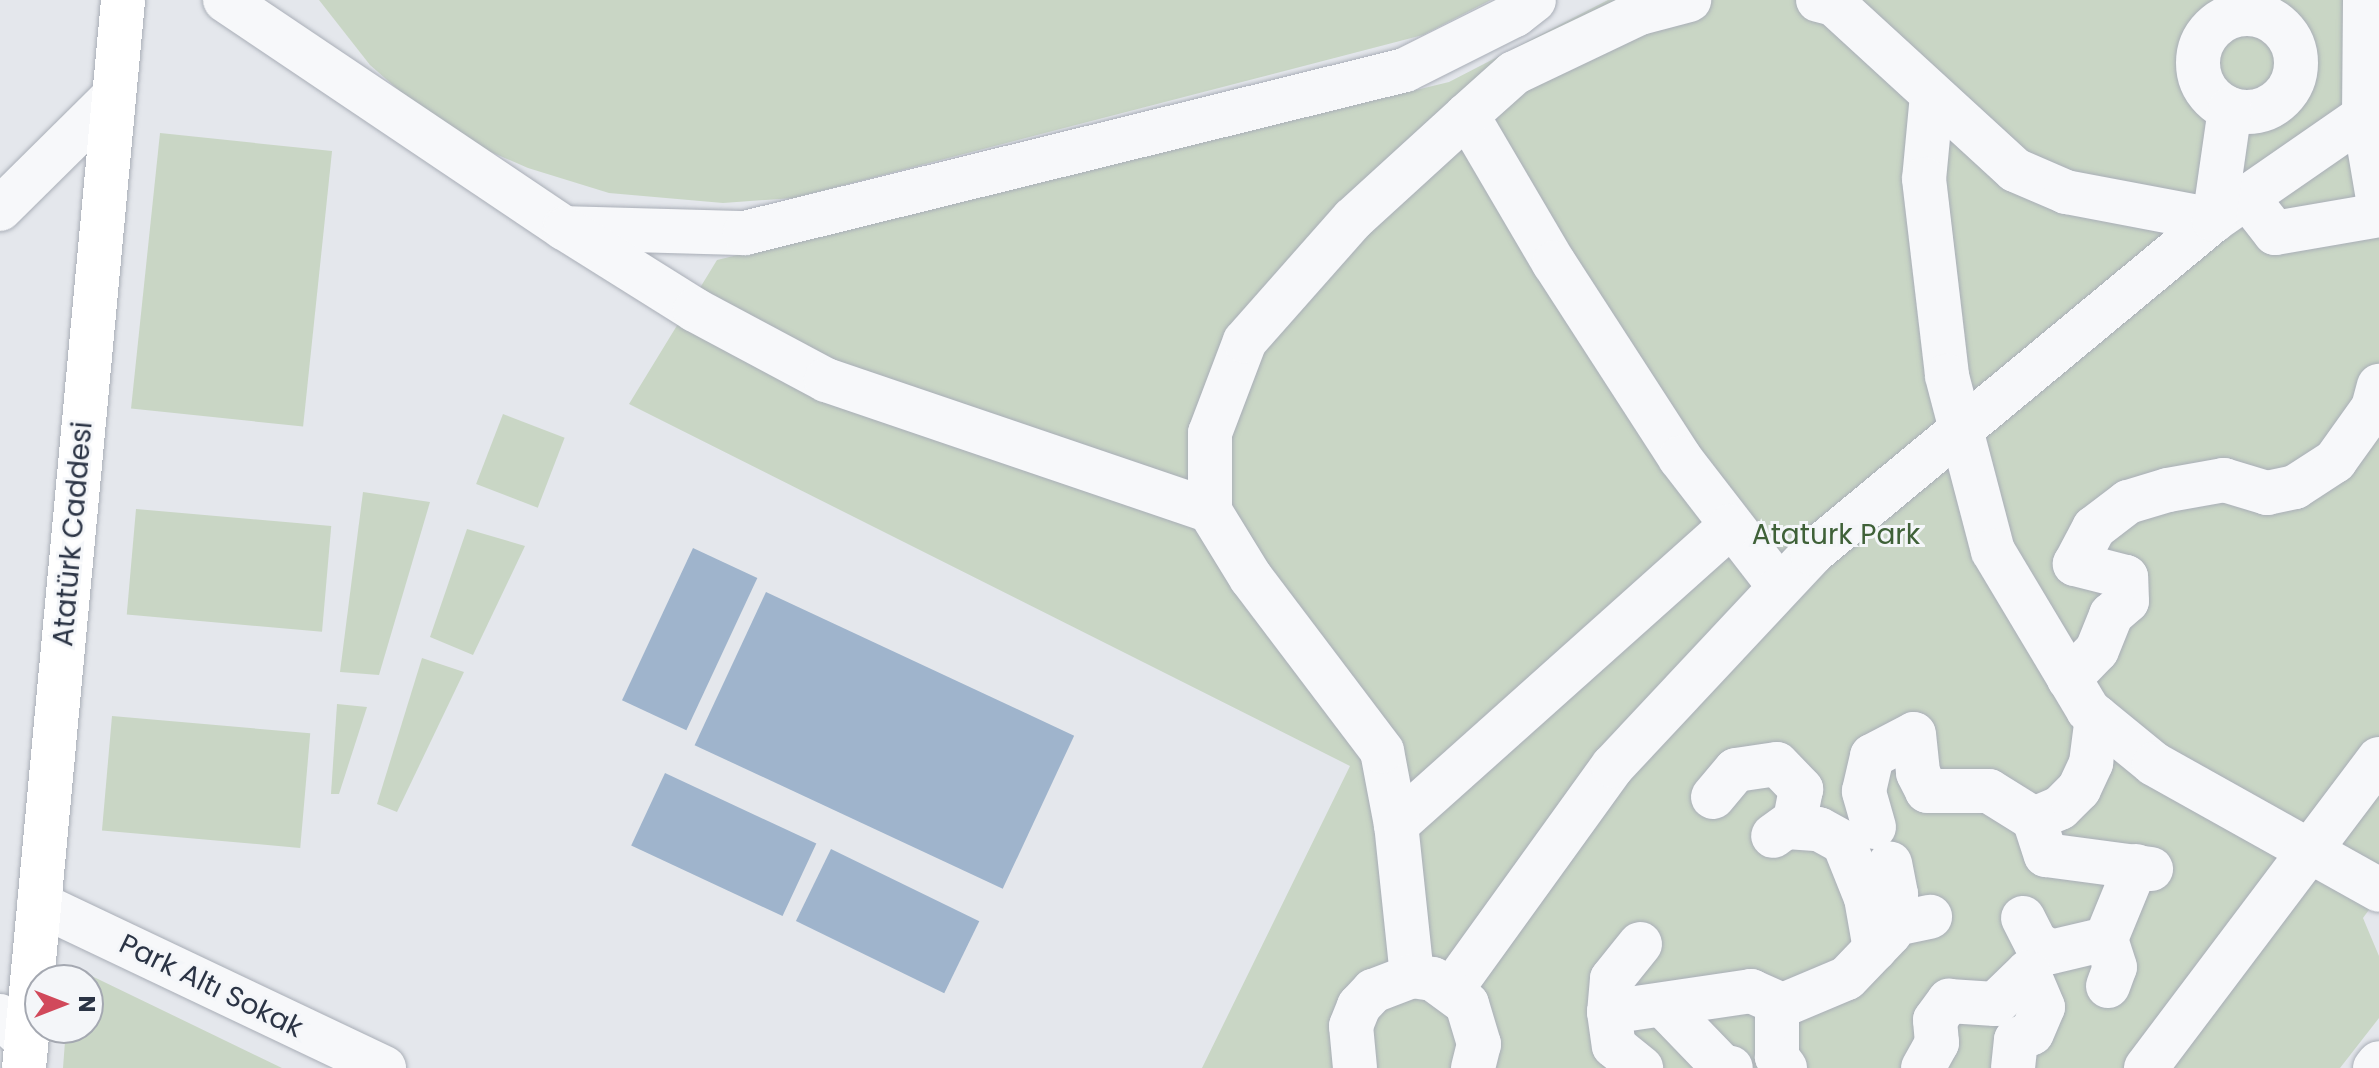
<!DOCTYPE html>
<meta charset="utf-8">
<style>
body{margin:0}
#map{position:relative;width:2379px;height:1068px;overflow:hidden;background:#e4e7ec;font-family:Poppins,sans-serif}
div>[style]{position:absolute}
.green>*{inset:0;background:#c9d6c5;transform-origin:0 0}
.water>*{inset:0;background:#9fb4cc;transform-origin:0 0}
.roads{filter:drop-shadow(0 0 2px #a9aeb7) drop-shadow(0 0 2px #a9aeb7)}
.minor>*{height:44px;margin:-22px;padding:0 22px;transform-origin:22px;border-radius:22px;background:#f7f8fa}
.minor>.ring{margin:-22px;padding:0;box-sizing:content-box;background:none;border:44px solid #f7f8fa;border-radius:50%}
.major>*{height:44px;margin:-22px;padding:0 22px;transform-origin:22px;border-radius:22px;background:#fff}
span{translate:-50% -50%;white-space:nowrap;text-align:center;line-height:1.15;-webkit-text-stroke:6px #f4f6f9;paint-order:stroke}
.street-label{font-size:28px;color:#2b3445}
.park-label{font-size:28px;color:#3f6138}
.north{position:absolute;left:24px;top:964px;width:80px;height:80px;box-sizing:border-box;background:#f4f6f9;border:2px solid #a4a8b1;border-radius:50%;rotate:90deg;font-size:22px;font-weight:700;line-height:32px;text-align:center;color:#2b3445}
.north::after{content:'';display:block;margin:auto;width:28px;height:36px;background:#d1495b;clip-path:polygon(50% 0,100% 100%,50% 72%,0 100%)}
</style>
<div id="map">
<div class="green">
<i style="clip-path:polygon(319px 0,1491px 0,1423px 35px,794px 198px,723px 203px,609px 193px,528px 168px,477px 146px,418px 107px,370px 65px)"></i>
<i style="clip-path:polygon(1608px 0,2379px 0,2379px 896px,2363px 918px,2379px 956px,2379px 1018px,2340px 1068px,1202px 1068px,1350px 766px,629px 404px,717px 260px,1449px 82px)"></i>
<i style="left:160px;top:133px;width:173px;height:277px;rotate:6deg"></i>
<i style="left:503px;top:414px;width:66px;height:75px;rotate:21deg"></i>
<i style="clip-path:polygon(363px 492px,430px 502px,379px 675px,340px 672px)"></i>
<i style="left:136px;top:509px;width:196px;height:106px;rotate:5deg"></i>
<i style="clip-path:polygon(467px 529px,525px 546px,473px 655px,430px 637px)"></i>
<i style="clip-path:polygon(422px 658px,464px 672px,397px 812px,377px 804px)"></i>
<i style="clip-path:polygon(337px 704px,367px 707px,339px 794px,331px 794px)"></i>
<i style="left:112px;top:716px;width:199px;height:115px;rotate:5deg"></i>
<i style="clip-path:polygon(71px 966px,282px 1068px,63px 1068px,66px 1028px,88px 1028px,88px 980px,70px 980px)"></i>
</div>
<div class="water">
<i style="left:693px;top:548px;width:71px;height:168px;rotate:25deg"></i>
<i style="left:766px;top:592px;width:340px;height:169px;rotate:25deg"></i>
<i style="left:665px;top:773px;width:167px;height:80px;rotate:25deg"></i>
<i style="left:831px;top:849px;width:165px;height:80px;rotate:26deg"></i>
</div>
<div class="roads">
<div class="minor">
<i style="left:225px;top:0;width:409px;rotate:33.9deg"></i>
<i style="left:564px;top:228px;width:181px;rotate:1.6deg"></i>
<i style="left:745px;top:233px;width:680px;rotate:-13.87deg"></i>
<i style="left:1405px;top:70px;width:123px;rotate:-26.6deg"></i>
<i style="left:1515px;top:15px;width:24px;rotate:-38deg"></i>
<i style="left:1818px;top:0;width:16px;rotate:14deg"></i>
<i style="left:1834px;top:4px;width:246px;rotate:42.5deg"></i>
<i style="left:2015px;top:170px;width:56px;rotate:23.3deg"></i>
<i style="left:2066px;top:192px;width:151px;rotate:10.7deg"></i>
<i style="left:2214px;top:220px;width:183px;rotate:-34.7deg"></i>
<i style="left:2364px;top:116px;width:116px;rotate:-89.5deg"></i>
<i class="ring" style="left:2198px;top:14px;width:54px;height:54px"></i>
<i style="left:1932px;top:95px;width:84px;rotate:95.4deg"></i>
<i style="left:1924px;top:179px;width:198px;rotate:83.3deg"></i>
<i style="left:1947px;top:376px;width:181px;rotate:75.3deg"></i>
<i style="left:1993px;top:551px;width:185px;rotate:59.1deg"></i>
<i style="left:2088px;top:710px;width:85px;rotate:39.3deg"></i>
<i style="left:2154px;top:764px;width:258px;rotate:29.2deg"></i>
<i style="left:1467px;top:115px;width:172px;rotate:59.6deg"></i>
<i style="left:1554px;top:263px;width:232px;rotate:57.1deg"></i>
<i style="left:1680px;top:458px;width:162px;rotate:52.3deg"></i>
<i style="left:2364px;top:116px;width:90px;rotate:80.4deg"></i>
<i style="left:2246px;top:196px;width:47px;rotate:51.9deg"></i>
<i style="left:2275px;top:233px;width:106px;rotate:-9.8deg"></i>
<i style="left:0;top:209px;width:158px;rotate:-44.7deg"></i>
<i style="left:566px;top:229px;width:152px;rotate:32.1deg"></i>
<i style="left:695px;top:310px;width:149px;rotate:28.1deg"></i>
<i style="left:826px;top:380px;width:406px;rotate:18.8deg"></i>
<i style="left:2069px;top:679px;width:40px;rotate:-46deg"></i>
<i style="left:2097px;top:650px;width:38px;rotate:-68deg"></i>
<i style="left:2111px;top:615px;width:21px;rotate:-41deg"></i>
<i style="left:2127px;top:601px;width:24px;rotate:-92deg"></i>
<i style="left:2126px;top:577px;width:53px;rotate:-165.7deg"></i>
<i style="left:2075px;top:564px;width:41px;rotate:-62.2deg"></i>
<i style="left:2094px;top:528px;width:43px;rotate:-37.4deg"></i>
<i style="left:2128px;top:502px;width:42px;rotate:-16.7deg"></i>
<i style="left:2168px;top:490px;width:57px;rotate:-10.1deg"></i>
<i style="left:2224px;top:480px;width:45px;rotate:16.8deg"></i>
<i style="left:2267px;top:493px;width:29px;rotate:-12deg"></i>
<i style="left:2295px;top:487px;width:48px;rotate:-33deg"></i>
<i style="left:2335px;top:461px;width:65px;rotate:-54.4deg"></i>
<i style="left:2373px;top:408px;width:23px;rotate:-75deg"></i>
<i style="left:1713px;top:797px;width:35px;rotate:-50deg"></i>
<i style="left:1736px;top:770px;width:41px;rotate:-8.3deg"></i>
<i style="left:1777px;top:764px;width:35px;rotate:46deg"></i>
<i style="left:1801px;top:789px;width:32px;rotate:101deg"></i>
<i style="left:1795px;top:820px;width:27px;rotate:144deg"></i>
<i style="left:2034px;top:819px;width:28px;rotate:-23deg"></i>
<i style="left:2060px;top:808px;width:27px;rotate:-45deg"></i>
<i style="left:2079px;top:789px;width:29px;rotate:-65deg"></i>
<i style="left:2091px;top:763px;width:46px;rotate:-82.6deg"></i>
<i style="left:1396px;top:825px;width:448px;rotate:-41.8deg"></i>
<i style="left:1787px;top:827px;width:32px;rotate:4deg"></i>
<i style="left:1819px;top:829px;width:29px;rotate:29deg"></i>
<i style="left:1844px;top:843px;width:59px;rotate:68.2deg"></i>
<i style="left:1866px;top:898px;width:52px;rotate:80deg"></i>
<i style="left:1874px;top:827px;width:37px;rotate:-106deg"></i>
<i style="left:1864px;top:791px;width:36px;rotate:-77deg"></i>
<i style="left:1872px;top:756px;width:47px;rotate:-27.6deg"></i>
<i style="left:1914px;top:734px;width:39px;rotate:84deg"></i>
<i style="left:1918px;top:773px;width:20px;rotate:63deg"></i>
<i style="left:1927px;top:791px;width:62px"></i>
<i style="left:1989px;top:791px;width:53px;rotate:31.9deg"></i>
<i style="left:2034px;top:819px;width:38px;rotate:72deg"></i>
<i style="left:2046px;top:855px;width:106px;rotate:7.6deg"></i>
<i style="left:39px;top:904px;width:382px;rotate:25.4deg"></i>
<i style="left:2023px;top:918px;width:28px;rotate:63deg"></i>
<i style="left:2036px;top:943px;width:17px;rotate:31deg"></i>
<i style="left:2051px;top:952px;width:57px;rotate:-13.3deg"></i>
<i style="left:1891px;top:925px;width:40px;rotate:-12deg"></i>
<i style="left:1640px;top:944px;width:45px;rotate:128.7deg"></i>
<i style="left:1612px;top:979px;width:33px;rotate:95deg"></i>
<i style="left:1609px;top:1012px;width:34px;rotate:82deg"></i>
<i style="left:1614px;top:1046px;width:35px;rotate:39deg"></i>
<i style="left:1412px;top:976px;width:152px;rotate:-96deg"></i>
<i style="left:1396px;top:825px;width:75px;rotate:-100.7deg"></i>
<i style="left:1382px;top:751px;width:217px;rotate:-127.1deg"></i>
<i style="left:1251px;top:578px;width:79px;rotate:-121.5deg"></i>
<i style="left:1210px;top:511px;width:78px;rotate:-90deg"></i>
<i style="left:1210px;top:433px;width:98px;rotate:-69.2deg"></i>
<i style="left:1245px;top:341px;width:163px;rotate:-48.5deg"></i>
<i style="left:1353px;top:219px;width:154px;rotate:-42.4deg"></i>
<i style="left:1467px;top:115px;width:63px;rotate:-41.8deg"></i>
<i style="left:1514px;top:73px;width:140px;rotate:-25.5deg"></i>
<i style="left:1640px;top:13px;width:51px;rotate:-14.9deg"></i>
<i style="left:2108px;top:986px;width:20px;rotate:-70deg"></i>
<i style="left:2115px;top:967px;width:29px;rotate:-108deg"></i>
<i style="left:2106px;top:939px;width:79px;rotate:-67.7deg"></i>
<i style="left:1452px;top:989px;width:275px;rotate:-54.2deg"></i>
<i style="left:1613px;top:766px;width:291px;rotate:-46.9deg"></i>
<i style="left:1812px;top:553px;width:522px;rotate:-39.64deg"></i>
<i style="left:2214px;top:220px;width:112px;rotate:-81.8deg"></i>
<i style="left:1664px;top:1006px;width:83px;rotate:46deg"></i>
<i style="left:1722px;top:1066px;width:9px;rotate:13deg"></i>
<i style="left:1609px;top:1012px;width:144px;rotate:-8.4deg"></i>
<i style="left:1751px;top:991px;width:35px;rotate:24deg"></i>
<i style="left:0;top:1016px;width:35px;rotate:43deg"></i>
<i style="left:1355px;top:1068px;width:42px;rotate:-95.4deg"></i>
<i style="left:1351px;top:1026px;width:22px;rotate:-68deg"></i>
<i style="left:1359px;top:1006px;width:21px;rotate:-47deg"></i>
<i style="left:1373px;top:991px;width:42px;rotate:-21deg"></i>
<i style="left:1412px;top:976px;width:21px;rotate:8deg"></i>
<i style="left:1433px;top:979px;width:42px;rotate:36.3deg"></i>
<i style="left:1467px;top:1004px;width:42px;rotate:73.3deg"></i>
<i style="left:1479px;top:1044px;width:25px;rotate:104deg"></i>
<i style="left:1785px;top:1068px;width:14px;rotate:-126deg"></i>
<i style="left:1777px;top:1057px;width:40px;rotate:-90deg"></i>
<i style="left:1777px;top:1017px;width:13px;rotate:-63deg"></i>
<i style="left:1783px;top:1005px;width:69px;rotate:-22.9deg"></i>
<i style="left:1847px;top:978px;width:62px;rotate:-46.3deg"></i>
<i style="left:1890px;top:933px;width:39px;rotate:-81deg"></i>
<i style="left:1896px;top:894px;width:31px;rotate:-101deg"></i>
<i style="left:1923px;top:1068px;width:29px;rotate:-61deg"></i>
<i style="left:1937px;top:1043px;width:23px;rotate:-95deg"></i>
<i style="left:1935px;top:1020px;width:24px;rotate:-54deg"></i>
<i style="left:1949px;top:1001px;width:46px;rotate:3.7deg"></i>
<i style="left:1995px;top:1004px;width:46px;rotate:-44.1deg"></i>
<i style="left:2013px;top:1068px;width:28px;rotate:-84deg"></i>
<i style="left:2016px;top:1040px;width:17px;rotate:-24deg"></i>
<i style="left:2032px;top:1033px;width:28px;rotate:-67deg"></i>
<i style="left:2043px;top:1007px;width:38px;rotate:-113deg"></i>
<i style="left:2146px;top:1068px;width:387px;rotate:-53deg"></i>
<i style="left:2375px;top:1068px;width:6px;rotate:-51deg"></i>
</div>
<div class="major">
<i style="left:24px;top:1068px;width:1073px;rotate:-84.7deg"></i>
</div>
</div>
<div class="street-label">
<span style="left:73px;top:534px;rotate:-85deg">Atatürk Caddesi</span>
<span style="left:211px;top:986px;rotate:26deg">Park Altı Sokak</span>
</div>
<div class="park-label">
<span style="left:1836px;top:535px">Ataturk Park</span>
</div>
<div class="north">N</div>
</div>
